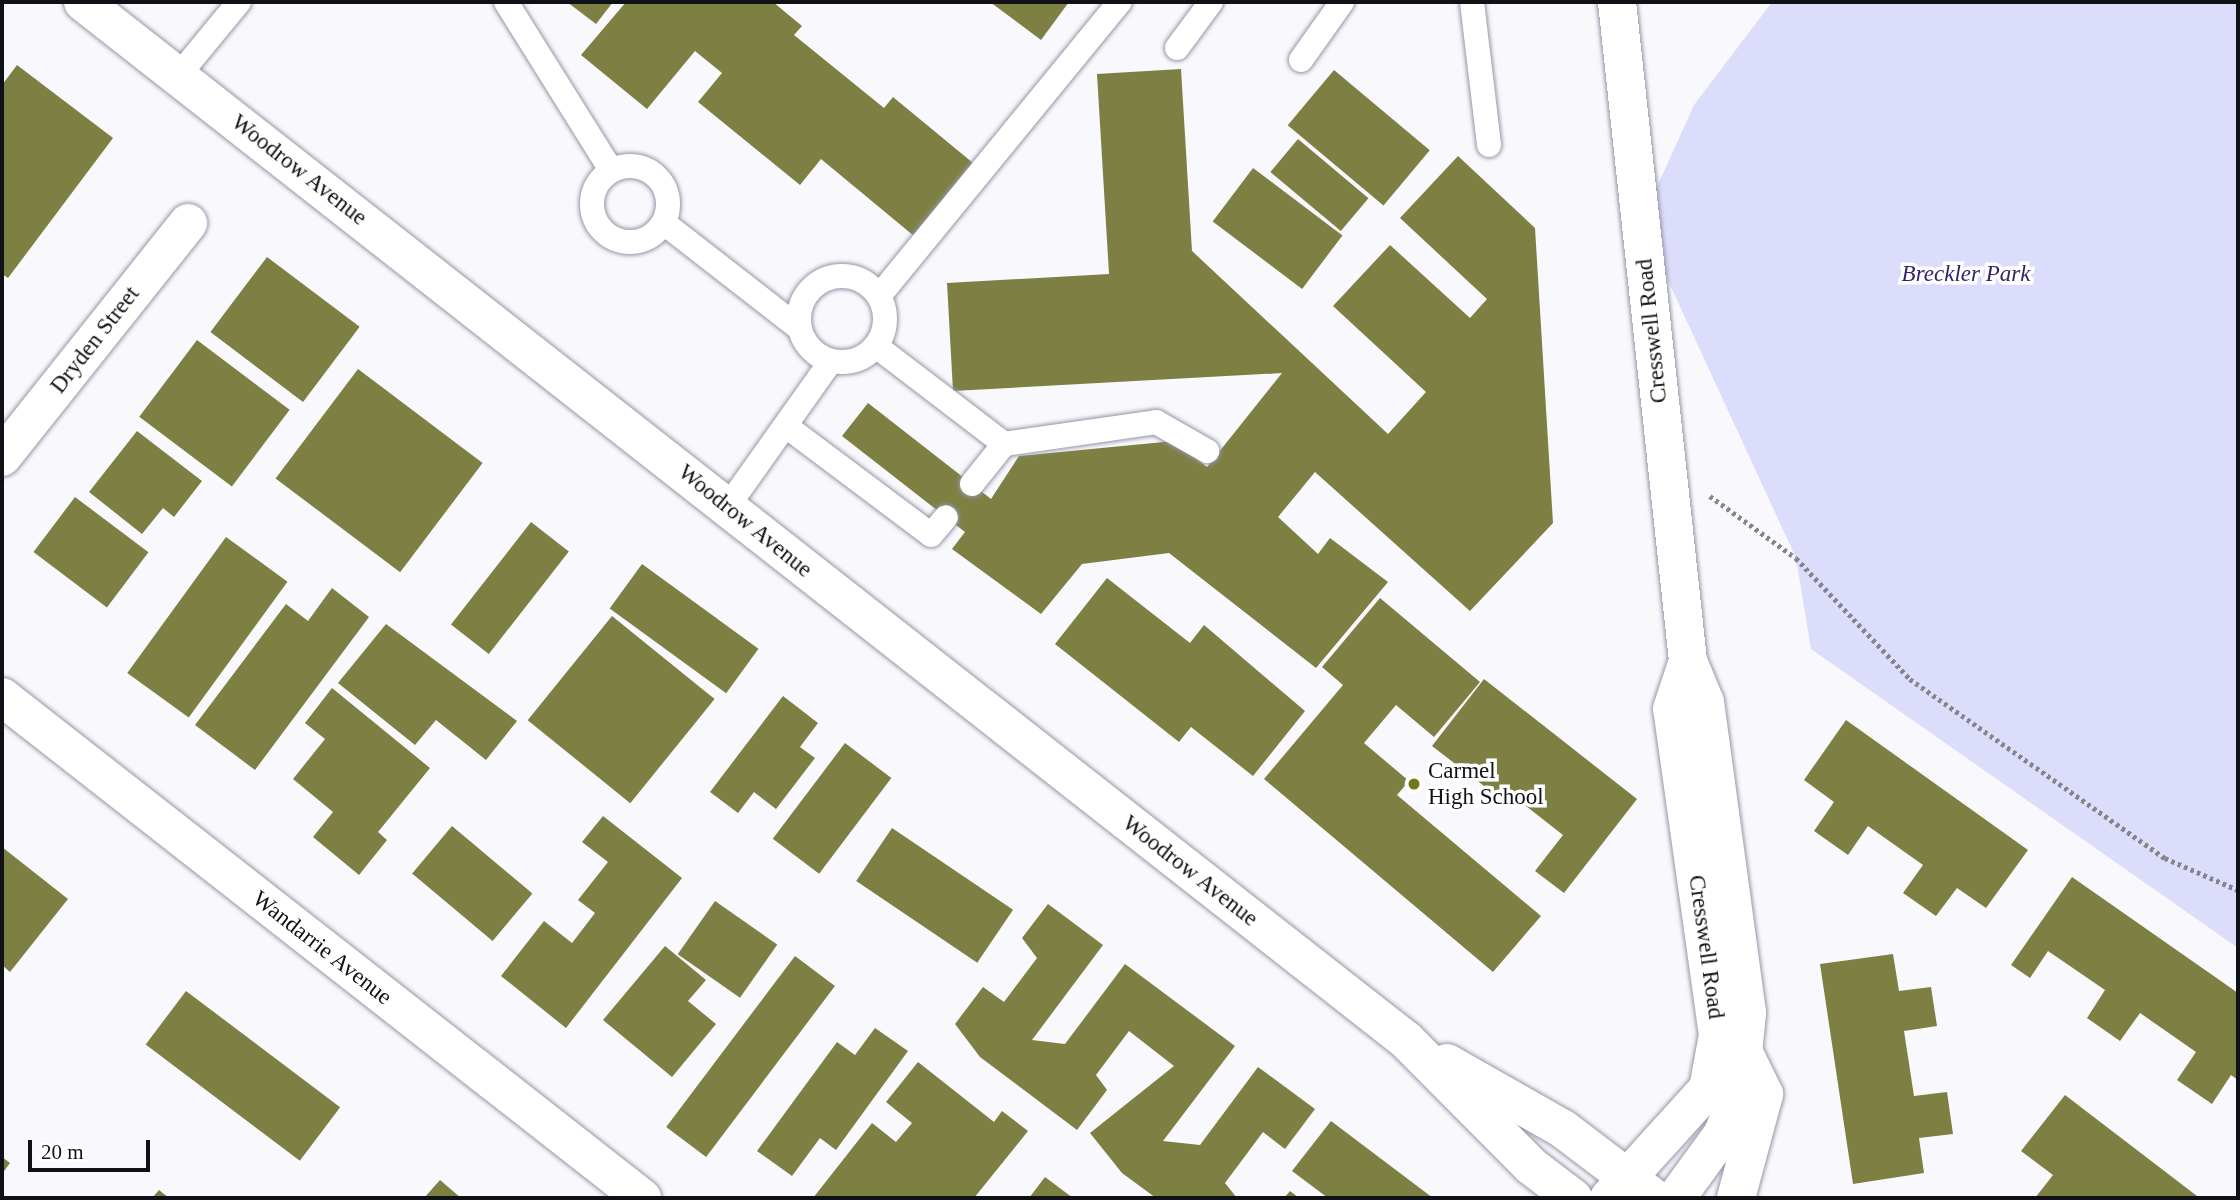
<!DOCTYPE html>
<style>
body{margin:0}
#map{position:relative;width:2240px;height:1200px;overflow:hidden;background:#f9f9fd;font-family:"Times New Roman",serif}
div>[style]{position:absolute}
.green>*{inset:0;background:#dcdcfb}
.building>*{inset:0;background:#7e7f43;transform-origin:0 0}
.path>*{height:4.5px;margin-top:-2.25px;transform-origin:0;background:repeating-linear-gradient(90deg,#85858b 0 3.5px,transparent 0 7px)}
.roads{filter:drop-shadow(0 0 2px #9696a9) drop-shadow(0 0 2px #9696a9)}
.service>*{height:24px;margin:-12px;padding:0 12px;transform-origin:12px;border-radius:12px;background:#fff}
.service>.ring{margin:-12px;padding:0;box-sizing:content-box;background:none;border:24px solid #fff;border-radius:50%}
.minor>*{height:38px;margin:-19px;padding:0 19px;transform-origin:19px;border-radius:19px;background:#fff}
.primary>*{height:38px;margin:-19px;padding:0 19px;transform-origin:19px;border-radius:19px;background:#fff}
.dots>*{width:19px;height:19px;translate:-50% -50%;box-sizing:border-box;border:4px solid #fff;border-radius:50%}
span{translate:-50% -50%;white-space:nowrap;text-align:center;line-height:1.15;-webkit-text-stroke:7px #fff;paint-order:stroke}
.street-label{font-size:23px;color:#101017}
.park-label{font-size:23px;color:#312568;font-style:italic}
.poi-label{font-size:23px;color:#101017}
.left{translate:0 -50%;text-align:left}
.frame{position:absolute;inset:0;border:4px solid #101017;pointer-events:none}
.scale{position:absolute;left:28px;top:1140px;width:122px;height:32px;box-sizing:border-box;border:4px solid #101017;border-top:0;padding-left:9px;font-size:21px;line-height:24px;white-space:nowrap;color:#101017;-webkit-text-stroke:5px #fff;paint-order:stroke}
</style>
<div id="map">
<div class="green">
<i style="clip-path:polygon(1772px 2px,2238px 2px,2238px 948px,1811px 649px,1796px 558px,1641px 222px,1694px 105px)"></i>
</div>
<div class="building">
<i style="clip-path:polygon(567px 2px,613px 2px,596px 24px)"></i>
<i style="clip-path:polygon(626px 2px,773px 2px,802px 26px,794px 35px,884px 108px,893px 97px,973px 163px,914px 236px,821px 159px,800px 185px,698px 102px,722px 73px,695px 51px,647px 109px,581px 55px)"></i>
<i style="clip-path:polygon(990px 2px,1069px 2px,1041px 40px)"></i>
<i style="clip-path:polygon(17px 65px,113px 138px,8px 278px,2px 274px,2px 85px)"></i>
<i style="clip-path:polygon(1181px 69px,1192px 251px,1388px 434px,1426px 392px,1333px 306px,1390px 245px,1470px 318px,1487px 299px,1400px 218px,1458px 156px,1535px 228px,1553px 523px,1470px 611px,1315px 472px,1278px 517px,1318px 554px,1330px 538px,1388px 582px,1316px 668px,1169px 553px,1082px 564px,1041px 614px,952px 549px,965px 532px,842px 436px,868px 403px,991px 499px,1019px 456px,1174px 441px,1207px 467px,1282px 373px,953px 391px,947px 283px,1109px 274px,1097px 74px)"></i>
<i style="left:1334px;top:70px;width:125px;height:72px;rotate:40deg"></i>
<i style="left:1298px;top:139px;width:92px;height:43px;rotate:40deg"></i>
<i style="left:1253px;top:168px;width:112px;height:67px;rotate:37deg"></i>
<i style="left:267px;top:257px;width:116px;height:94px;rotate:37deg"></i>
<i style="left:197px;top:340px;width:116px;height:96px;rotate:37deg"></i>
<i style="left:358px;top:369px;width:156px;height:137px;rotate:37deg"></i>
<i style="clip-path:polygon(137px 431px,202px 481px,174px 517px,163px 508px,142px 534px,89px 492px)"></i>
<i style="left:75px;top:497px;width:92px;height:69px;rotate:37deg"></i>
<i style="left:531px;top:522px;width:48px;height:130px;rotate:38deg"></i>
<i style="left:226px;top:537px;width:76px;height:168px;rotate:36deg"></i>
<i style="left:642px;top:564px;width:144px;height:55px;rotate:36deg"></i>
<i style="clip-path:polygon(1107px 578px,1190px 643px,1204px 625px,1305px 711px,1253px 776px,1191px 727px,1179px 742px,1055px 644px)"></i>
<i style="clip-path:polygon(332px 588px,369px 617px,255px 770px,195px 725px,286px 604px,308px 621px)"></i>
<i style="clip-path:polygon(1380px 598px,1480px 682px,1434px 737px,1396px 705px,1364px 743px,1409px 781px,1397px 795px,1541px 916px,1493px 972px,1264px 779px,1343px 685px,1322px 667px)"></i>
<i style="left:612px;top:616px;width:132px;height:134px;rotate:39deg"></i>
<i style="clip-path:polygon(386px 624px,517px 721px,486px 760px,436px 720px,415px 745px,338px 683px)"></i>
<i style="clip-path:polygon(1484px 679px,1637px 799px,1564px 893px,1535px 871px,1563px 835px,1503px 788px,1497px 796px,1432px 746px)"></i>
<i style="clip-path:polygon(332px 688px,430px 768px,378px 832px,387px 840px,359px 875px,313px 837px,333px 812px,293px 779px,325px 739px,305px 723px)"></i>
<i style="clip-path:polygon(783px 696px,818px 723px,800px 747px,815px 758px,776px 809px,754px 792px,738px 813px,710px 792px)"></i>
<i style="clip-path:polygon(1846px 720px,2028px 850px,1986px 908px,1957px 888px,1936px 916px,1903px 893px,1923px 865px,1868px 826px,1848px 855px,1814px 831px,1834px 802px,1804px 780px)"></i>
<i style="left:845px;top:743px;width:58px;height:120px;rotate:37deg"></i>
<i style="clip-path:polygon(603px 816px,682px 878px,566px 1028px,501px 976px,544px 921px,572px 943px,595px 913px,578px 900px,608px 862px,582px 842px)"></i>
<i style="left:452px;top:826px;width:105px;height:62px;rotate:40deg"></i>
<i style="left:892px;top:828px;width:146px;height:64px;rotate:34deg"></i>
<i style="clip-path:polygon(2px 847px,68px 899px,10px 972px,2px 965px)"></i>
<i style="clip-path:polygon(2072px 877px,2238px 993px,2238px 1080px,2231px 1075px,2212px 1104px,2177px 1080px,2196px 1052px,2140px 1013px,2120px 1041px,2087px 1018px,2105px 990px,2048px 951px,2030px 978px,2011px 965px)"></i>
<i style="left:715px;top:901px;width:76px;height:65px;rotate:35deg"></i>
<i style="clip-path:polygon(1048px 904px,1103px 945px,1032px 1040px,1065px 1044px,1125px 964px,1235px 1046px,1163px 1141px,1200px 1145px,1258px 1067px,1315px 1109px,1285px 1149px,1263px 1132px,1225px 1183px,1237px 1198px,1156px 1198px,1122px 1173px,1090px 1133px,1174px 1066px,1129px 1031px,1096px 1075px,1107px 1090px,1077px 1130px,980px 1057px,955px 1024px,983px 987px,1004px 1002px,1037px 958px,1022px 938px)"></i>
<i style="clip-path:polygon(665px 946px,706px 980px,688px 1001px,716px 1024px,672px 1077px,603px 1020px)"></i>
<i style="clip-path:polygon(1893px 954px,1899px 991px,1931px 987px,1937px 1026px,1904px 1031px,1914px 1096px,1947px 1092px,1953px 1134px,1919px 1138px,1924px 1173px,1853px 1184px,1820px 964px)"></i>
<i style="left:795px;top:956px;width:50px;height:214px;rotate:37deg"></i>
<i style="left:186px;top:991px;width:193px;height:67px;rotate:37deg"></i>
<i style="clip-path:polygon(875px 1028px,908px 1051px,836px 1150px,820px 1138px,792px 1176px,757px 1151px,837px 1042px,855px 1055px)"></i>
<i style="clip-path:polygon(918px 1062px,994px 1122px,1002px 1111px,1028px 1131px,974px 1198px,813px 1198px,872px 1123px,896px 1142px,912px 1123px,886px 1102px)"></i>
<i style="clip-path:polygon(2065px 1095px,2197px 1196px,2195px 1198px,2035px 1198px,2053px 1175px,2021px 1151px)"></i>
<i style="clip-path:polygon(1331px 1121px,1433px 1198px,1328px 1198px,1292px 1171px)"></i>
<i style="clip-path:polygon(2px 1157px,10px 1163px,2px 1174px)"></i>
<i style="clip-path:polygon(1045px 1177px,1073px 1198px,1029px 1198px)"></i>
<i style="clip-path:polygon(440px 1180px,461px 1198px,424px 1198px)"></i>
<i style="clip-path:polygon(159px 1190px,169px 1198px,152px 1198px)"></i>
<i style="clip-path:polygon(1290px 1191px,1299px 1198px,1284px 1198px)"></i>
</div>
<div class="path">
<i style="left:1710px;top:496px;width:106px;rotate:35.8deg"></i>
<i style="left:1796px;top:558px;width:166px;rotate:46.7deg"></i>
<i style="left:1910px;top:679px;width:312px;rotate:35.1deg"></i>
<i style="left:2165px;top:858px;width:80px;rotate:23.7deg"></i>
</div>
<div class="roads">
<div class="service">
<i style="left:506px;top:2px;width:198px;rotate:58deg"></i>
<i style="left:1472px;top:2px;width:144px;rotate:83.2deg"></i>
<i style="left:1177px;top:48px;width:57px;rotate:-53.5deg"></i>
<i style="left:1301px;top:60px;width:71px;rotate:-54.7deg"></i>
<i style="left:178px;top:76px;width:96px;rotate:-50.5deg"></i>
<i class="ring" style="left:592px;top:166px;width:52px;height:52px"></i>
<i style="left:664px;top:223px;width:171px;rotate:37.9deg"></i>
<i class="ring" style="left:799px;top:276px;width:62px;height:62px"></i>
<i style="left:879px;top:296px;width:380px;rotate:-50.7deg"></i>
<i style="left:876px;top:346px;width:161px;rotate:37.4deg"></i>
<i style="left:786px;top:426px;width:181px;rotate:36.9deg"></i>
<i style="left:931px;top:535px;width:23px;rotate:-50deg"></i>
<i style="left:972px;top:484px;width:51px;rotate:-51.3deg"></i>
<i style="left:1004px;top:444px;width:154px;rotate:-8.2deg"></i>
<i style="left:1156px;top:422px;width:59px;rotate:29.6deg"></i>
<i style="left:728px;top:506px;width:178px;rotate:-54.6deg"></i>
</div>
<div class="minor">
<i style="left:1617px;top:2px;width:663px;rotate:83.85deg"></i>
<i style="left:1688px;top:661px;width:44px;rotate:67.5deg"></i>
<i style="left:1705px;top:702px;width:314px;rotate:82.3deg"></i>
<i style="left:1747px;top:1013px;width:81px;rotate:95.6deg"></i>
<i style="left:1739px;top:1094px;width:44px;rotate:112.5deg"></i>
<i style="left:1722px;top:1135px;width:78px;rotate:126.1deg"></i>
<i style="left:2px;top:457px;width:299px;rotate:-51.5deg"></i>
<i style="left:2px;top:697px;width:813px;rotate:38.05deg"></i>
<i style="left:1609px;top:1198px;width:147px;rotate:-47.8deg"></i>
<i style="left:1708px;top:1089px;width:55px;rotate:-79.5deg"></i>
<i style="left:1718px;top:1035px;width:329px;rotate:-98deg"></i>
<i style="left:1672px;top:709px;width:51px;rotate:-71.6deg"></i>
</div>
<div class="primary">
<i style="left:83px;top:2px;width:1682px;rotate:38.12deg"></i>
<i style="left:1406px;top:1040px;width:177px;rotate:45.2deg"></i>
<i style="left:1531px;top:1166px;width:53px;rotate:37.3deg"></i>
<i style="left:1447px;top:1063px;width:133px;rotate:29.6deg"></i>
<i style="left:1563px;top:1129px;width:114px;rotate:37.2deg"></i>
<i style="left:1736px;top:1198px;width:108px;rotate:-74.9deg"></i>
<i style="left:1764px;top:1094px;width:43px;rotate:-116deg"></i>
</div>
</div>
<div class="dots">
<i style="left:1414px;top:784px;background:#75751a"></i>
</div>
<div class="street-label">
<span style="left:299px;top:170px;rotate:38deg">Woodrow Avenue</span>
<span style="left:1652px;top:331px;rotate:-96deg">Cresswell Road</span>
<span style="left:95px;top:340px;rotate:-52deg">Dryden Street</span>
<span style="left:745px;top:521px;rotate:39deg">Woodrow Avenue</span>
<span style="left:1190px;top:871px;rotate:38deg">Woodrow Avenue</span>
<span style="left:1706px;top:947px;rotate:82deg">Cresswell Road</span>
<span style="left:322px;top:948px;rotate:38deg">Wandarrie Avenue</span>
</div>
<div class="park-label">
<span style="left:1966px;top:274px">Breckler Park</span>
</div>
<div class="poi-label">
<span class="left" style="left:1428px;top:784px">Carmel<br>High School</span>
</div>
<div class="frame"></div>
<div class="scale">20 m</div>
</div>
